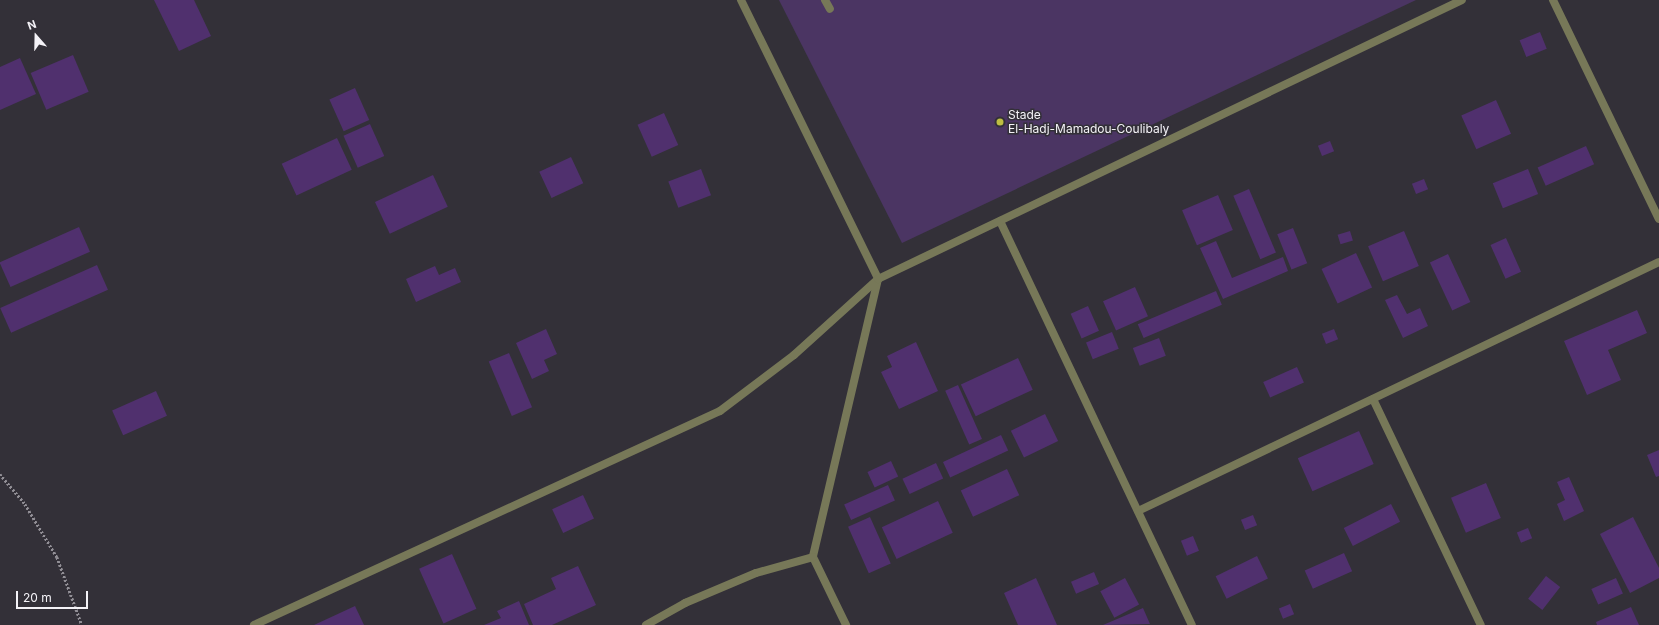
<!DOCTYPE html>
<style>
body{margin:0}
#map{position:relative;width:1659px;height:625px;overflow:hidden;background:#333038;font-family:Inter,sans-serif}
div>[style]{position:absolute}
.green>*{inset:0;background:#4b3563}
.building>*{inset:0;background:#50306e;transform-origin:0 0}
.path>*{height:2.5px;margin-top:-1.25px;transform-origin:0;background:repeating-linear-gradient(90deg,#928f96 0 2px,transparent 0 4px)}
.lane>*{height:8px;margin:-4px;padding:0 4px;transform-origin:4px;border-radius:4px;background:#777858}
.street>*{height:8px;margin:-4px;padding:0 4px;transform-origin:4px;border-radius:4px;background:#777858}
.dots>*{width:11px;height:11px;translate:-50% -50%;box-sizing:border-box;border:2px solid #333038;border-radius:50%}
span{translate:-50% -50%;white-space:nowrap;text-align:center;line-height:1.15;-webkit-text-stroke:3px #333038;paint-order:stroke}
.poi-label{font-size:12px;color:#f4f2f7}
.left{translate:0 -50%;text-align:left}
.north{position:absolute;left:16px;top:16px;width:40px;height:40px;-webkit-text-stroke:3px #333038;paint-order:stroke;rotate:340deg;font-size:11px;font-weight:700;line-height:16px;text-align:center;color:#f4f2f7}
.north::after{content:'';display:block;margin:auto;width:14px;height:18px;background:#f4f2f7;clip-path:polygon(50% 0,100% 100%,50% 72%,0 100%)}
.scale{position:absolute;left:16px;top:591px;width:72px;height:18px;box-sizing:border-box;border:2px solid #f4f2f7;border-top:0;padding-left:5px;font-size:12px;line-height:14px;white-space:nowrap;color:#f4f2f7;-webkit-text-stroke:3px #333038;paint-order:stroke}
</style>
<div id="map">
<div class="green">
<i style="clip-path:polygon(779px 0,1416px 0,902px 243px)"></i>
</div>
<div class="building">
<i style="clip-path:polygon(154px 0,194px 0,211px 36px,179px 51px)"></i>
<i style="left:1540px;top:32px;width:18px;height:22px;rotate:68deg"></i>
<i style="left:73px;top:55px;width:40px;height:46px;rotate:67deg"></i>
<i style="clip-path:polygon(20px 58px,36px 94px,0 110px,0 67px)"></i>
<i style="left:355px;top:88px;width:35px;height:28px;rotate:66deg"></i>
<i style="left:1496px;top:100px;width:37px;height:38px;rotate:66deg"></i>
<i style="left:664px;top:113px;width:35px;height:29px;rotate:66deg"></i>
<i style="left:370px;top:124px;width:35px;height:29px;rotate:66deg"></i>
<i style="left:337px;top:138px;width:35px;height:61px;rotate:65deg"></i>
<i style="left:1330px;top:141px;width:11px;height:13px;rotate:68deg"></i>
<i style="left:1586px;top:146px;width:20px;height:53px;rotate:66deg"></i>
<i style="left:571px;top:157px;width:29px;height:35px;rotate:65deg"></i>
<i style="left:701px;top:169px;width:28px;height:35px;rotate:69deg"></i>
<i style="left:1528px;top:169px;width:27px;height:38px;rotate:68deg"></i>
<i style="left:433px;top:175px;width:35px;height:64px;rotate:65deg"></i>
<i style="left:1424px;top:179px;width:11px;height:13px;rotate:68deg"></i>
<i style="left:1249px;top:189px;width:69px;height:17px;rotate:67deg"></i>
<i style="left:1218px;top:195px;width:38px;height:39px;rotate:67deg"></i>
<i style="left:79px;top:227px;width:27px;height:87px;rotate:66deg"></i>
<i style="left:1293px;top:228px;width:38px;height:17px;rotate:68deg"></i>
<i style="left:1350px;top:231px;width:10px;height:13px;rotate:73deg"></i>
<i style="left:1404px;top:231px;width:38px;height:39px;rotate:67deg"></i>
<i style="left:1506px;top:238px;width:37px;height:17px;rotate:66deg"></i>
<i style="clip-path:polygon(1216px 241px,1232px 278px,1283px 257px,1288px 271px,1223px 299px,1200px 248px)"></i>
<i style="left:1356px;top:253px;width:38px;height:38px;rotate:65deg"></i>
<i style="left:1448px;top:254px;width:53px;height:20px;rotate:65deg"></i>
<i style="left:97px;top:265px;width:27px;height:106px;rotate:66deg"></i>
<i style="clip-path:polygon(435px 266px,439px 275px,455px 268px,461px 282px,416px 302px,406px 279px)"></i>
<i style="left:1135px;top:287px;width:32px;height:35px;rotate:66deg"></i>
<i style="left:1216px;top:291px;width:15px;height:85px;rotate:67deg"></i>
<i style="clip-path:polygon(1397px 295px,1407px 314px,1420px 308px,1428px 326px,1403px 338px,1385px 300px)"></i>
<i style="left:1088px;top:306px;width:27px;height:19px;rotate:66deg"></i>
<i style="clip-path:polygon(1637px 310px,1647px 333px,1608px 350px,1621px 380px,1587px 395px,1564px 341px)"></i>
<i style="clip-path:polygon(546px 329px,557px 354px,544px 360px,549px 371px,532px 379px,516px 343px)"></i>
<i style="left:1334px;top:329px;width:11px;height:13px;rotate:68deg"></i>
<i style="left:1112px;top:332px;width:18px;height:28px;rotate:68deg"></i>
<i style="left:1159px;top:338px;width:19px;height:28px;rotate:69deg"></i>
<i style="clip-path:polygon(916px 342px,938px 391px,899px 409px,881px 372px,892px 367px,887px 356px)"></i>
<i style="left:509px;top:353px;width:59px;height:22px;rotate:67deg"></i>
<i style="left:1018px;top:358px;width:35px;height:63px;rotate:65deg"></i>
<i style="left:1297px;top:367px;width:17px;height:37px;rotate:66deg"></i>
<i style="left:958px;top:385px;width:59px;height:14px;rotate:66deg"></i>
<i style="left:156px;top:391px;width:27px;height:48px;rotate:66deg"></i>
<i style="left:1045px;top:414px;width:30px;height:38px;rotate:64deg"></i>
<i style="left:1359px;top:431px;width:36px;height:67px;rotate:66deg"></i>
<i style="left:1001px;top:435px;width:17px;height:64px;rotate:65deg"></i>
<i style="clip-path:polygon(1659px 450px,1659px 476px,1656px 477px,1647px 455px)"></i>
<i style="left:891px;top:461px;width:17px;height:26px;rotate:65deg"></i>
<i style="left:936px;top:463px;width:17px;height:37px;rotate:65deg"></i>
<i style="left:1007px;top:469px;width:29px;height:51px;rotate:65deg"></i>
<i style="clip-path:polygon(1569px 477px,1584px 511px,1564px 521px,1557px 504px,1565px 500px,1557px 482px)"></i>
<i style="left:1486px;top:483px;width:38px;height:38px;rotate:67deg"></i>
<i style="left:888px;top:485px;width:17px;height:48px;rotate:66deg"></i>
<i style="left:583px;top:495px;width:26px;height:34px;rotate:65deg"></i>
<i style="left:938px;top:501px;width:35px;height:62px;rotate:65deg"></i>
<i style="left:1391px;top:504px;width:20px;height:53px;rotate:63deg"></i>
<i style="left:1253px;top:515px;width:11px;height:13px;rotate:68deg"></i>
<i style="left:870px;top:517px;width:51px;height:24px;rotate:66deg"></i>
<i style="clip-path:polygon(1633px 517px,1659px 568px,1659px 578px,1630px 593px,1600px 534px)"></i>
<i style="left:1528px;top:528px;width:11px;height:12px;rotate:68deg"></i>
<i style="left:1193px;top:536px;width:16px;height:13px;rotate:68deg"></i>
<i style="left:1344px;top:553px;width:20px;height:43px;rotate:66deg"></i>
<i style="left:452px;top:554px;width:60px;height:36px;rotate:66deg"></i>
<i style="left:1257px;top:556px;width:25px;height:46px;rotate:64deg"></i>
<i style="clip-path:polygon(578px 566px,596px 605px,552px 625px,533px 625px,524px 604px,556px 589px,551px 578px)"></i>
<i style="left:1094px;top:572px;width:13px;height:25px;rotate:67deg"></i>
<i style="left:1546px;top:576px;width:18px;height:29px;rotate:38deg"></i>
<i style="clip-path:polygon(1036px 578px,1057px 625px,1018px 625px,1004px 593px)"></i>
<i style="left:1125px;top:578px;width:30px;height:28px;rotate:62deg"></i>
<i style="left:1616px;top:578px;width:17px;height:27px;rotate:66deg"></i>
<i style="clip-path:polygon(519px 601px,529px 625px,484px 625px,501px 618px,497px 611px)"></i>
<i style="left:1290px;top:604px;width:11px;height:12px;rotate:68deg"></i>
<i style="clip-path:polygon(355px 606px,364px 625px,314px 625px)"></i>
<i style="clip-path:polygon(1631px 607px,1639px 625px,1597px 625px,1596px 622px)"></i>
<i style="clip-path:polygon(1143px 608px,1150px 624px,1103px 625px)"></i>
</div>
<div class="path">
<i style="left:0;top:474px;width:39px;rotate:50deg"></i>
<i style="left:25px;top:504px;width:62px;rotate:58.9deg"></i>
<i style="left:57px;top:557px;width:72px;rotate:69.8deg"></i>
</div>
<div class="lane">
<i style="left:825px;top:0;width:10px;rotate:61deg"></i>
</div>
<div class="street">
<i style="left:741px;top:0;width:311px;rotate:63.8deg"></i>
<i style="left:878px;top:279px;width:285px;rotate:103.2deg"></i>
<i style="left:813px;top:557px;width:76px;rotate:64.1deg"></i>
<i style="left:1553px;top:0;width:243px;rotate:64.2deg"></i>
<i style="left:1000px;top:221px;width:447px;rotate:64.6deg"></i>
<i style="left:1373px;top:399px;width:250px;rotate:64.5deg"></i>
<i style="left:1138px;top:511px;width:577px;rotate:-25.54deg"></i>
<i style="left:254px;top:625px;width:513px;rotate:-24.67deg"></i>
<i style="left:720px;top:411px;width:93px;rotate:-37.1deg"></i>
<i style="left:794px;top:355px;width:113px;rotate:-42.1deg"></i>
<i style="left:878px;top:279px;width:647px;rotate:-25.54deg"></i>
<i style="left:646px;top:625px;width:45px;rotate:-29.4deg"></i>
<i style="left:685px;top:603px;width:77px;rotate:-22.9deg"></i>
<i style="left:756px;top:573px;width:59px;rotate:-15.7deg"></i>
</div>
<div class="dots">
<i style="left:1000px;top:122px;background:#bebe42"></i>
</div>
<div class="poi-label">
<span class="left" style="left:1008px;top:122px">Stade<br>El-Hadj-Mamadou-Coulibaly</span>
</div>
<div class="north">N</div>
<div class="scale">20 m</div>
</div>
